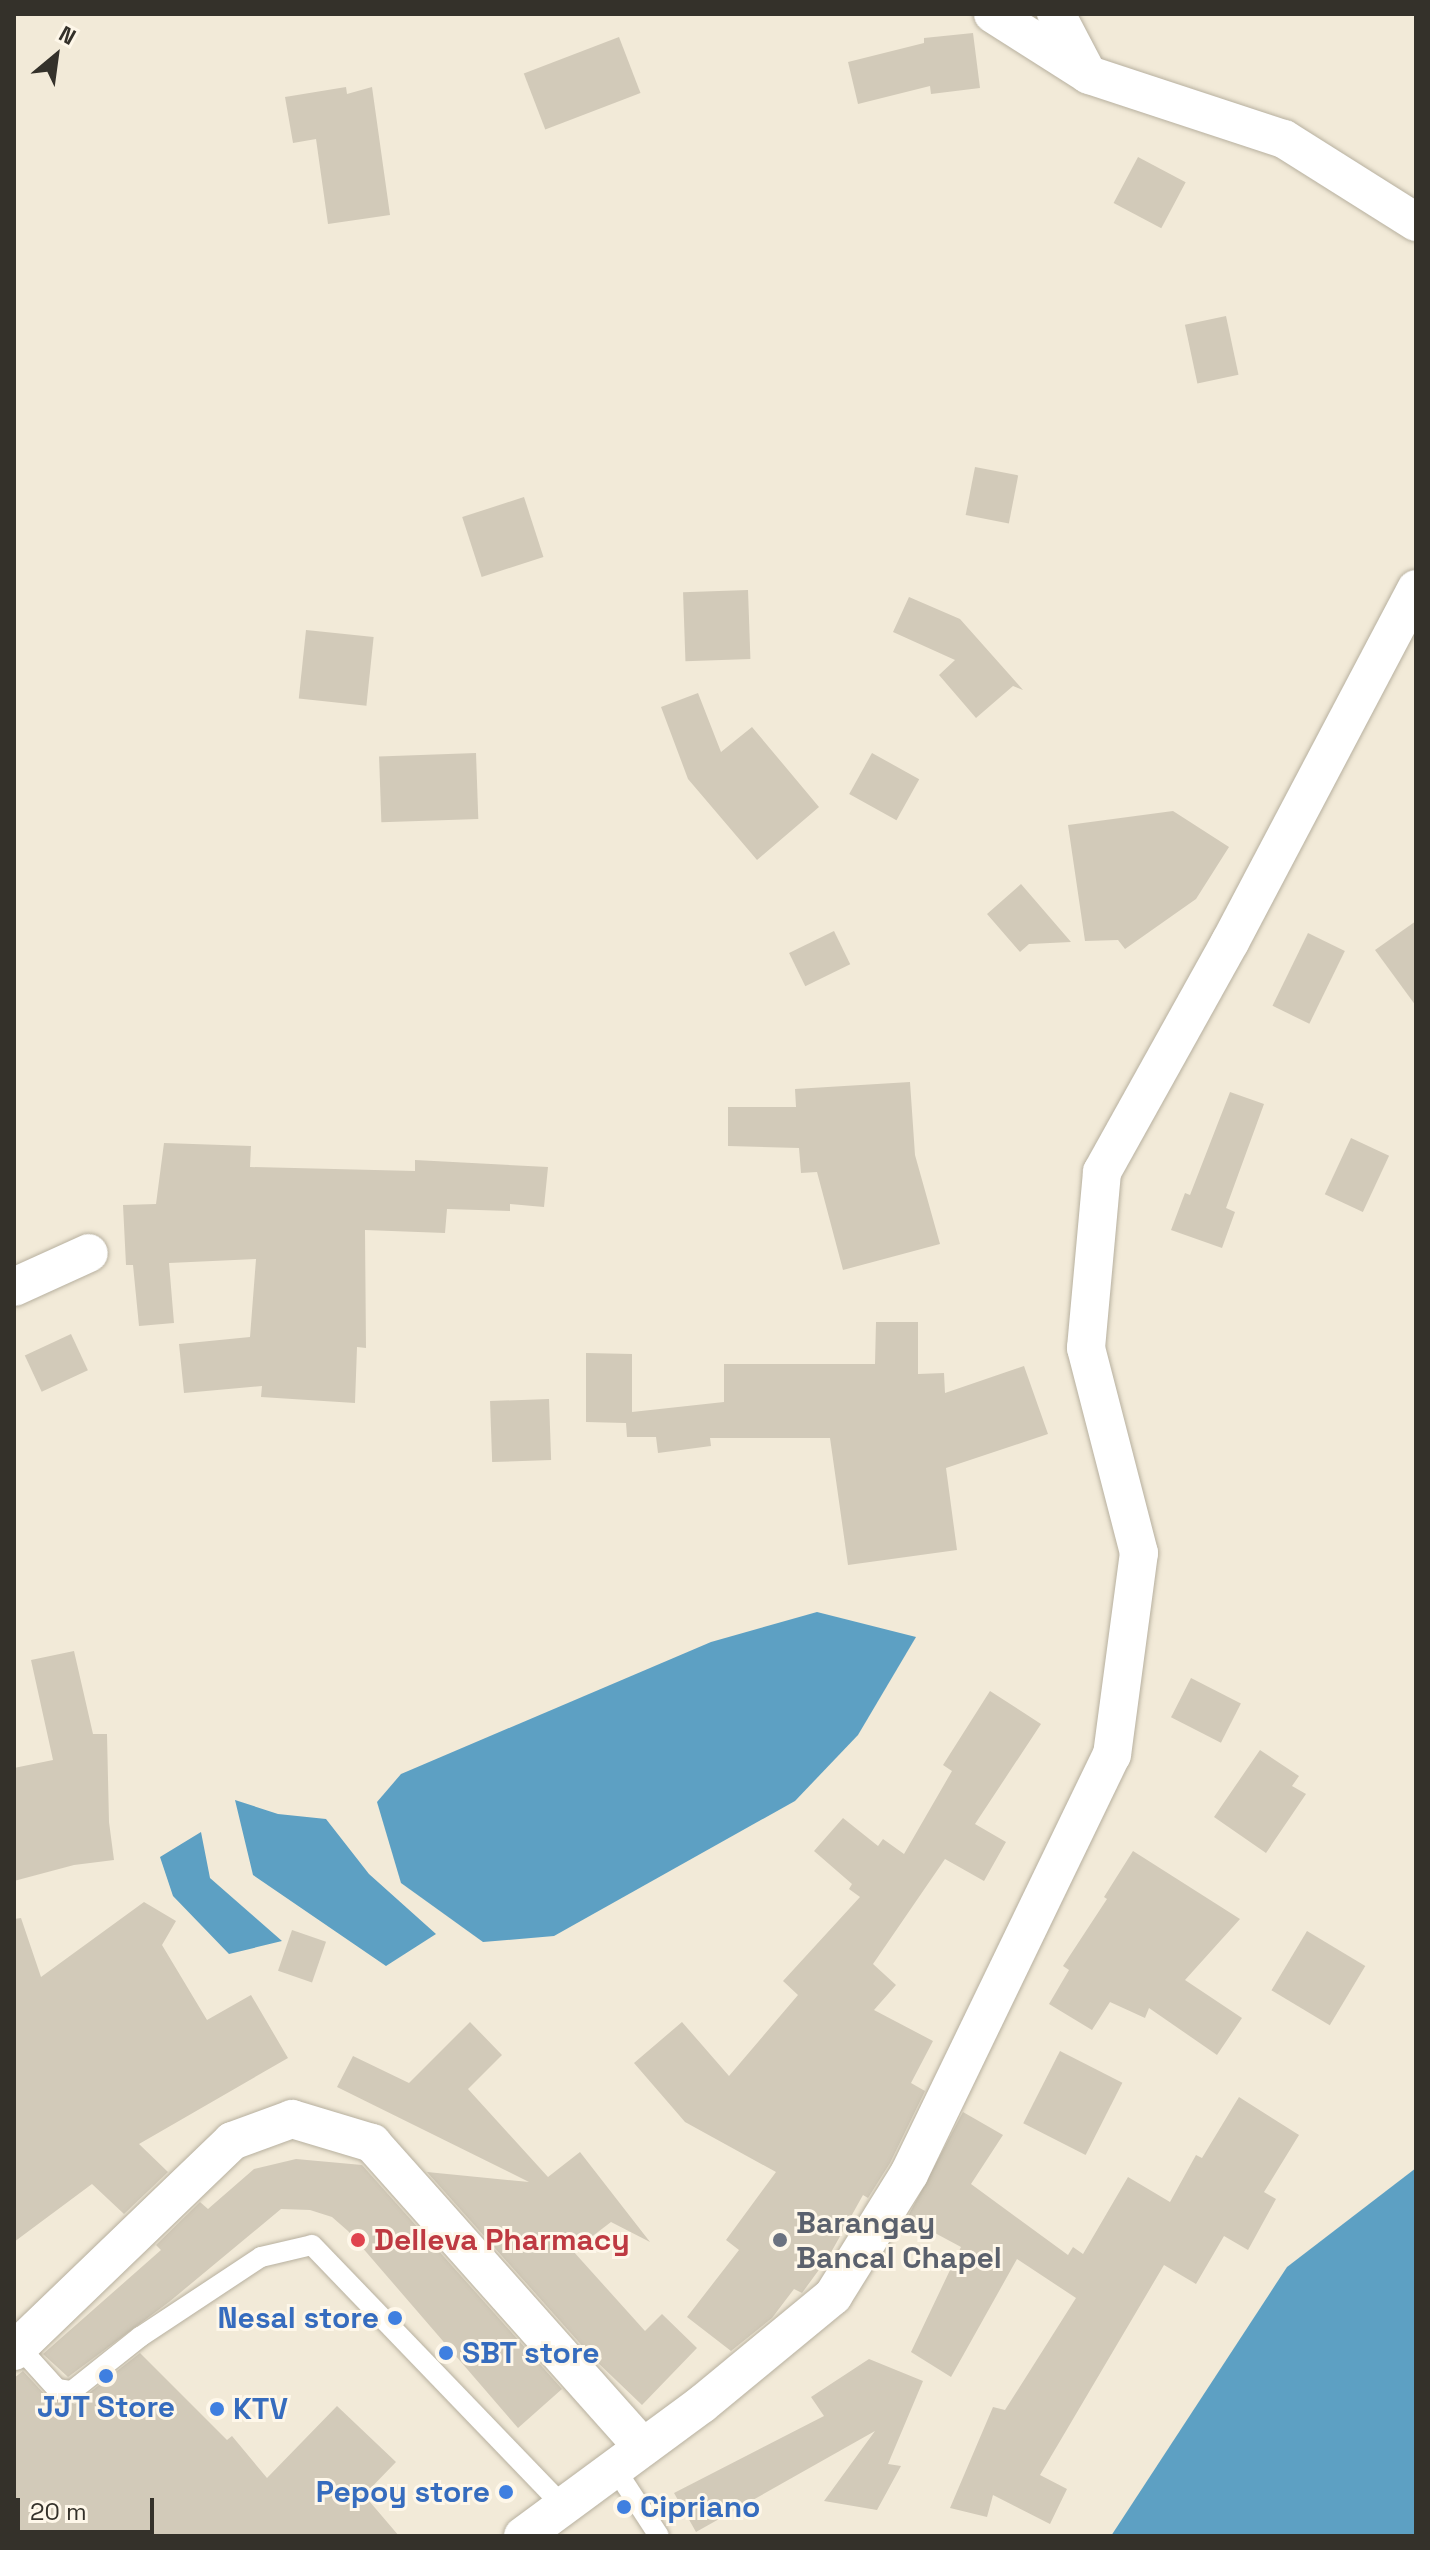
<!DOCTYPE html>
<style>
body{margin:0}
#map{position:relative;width:1430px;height:2550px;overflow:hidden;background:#f2ead8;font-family:"Space Grotesk",sans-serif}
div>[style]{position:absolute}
.water>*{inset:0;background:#5da0c3}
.building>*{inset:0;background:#d2cab9;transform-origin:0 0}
.roads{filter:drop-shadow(0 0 2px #b7b09f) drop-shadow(0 0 2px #b7b09f)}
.lane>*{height:20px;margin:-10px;padding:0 10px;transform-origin:10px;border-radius:10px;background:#fff}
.street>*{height:38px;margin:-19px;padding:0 19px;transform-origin:19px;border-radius:19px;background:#fff}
.dots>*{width:22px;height:22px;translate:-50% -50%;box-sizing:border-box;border:4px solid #fef7e9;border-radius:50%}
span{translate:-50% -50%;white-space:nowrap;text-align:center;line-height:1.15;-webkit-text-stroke:6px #fef7e9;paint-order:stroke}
.worship-label{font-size:30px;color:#5b616d;font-weight:700}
.left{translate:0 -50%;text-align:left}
.health-label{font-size:30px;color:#be3a42;font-weight:700}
.shop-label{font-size:30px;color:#366cbe;font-weight:700}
.right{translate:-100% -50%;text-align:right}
.frame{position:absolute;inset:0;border:16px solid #34312a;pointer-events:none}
.north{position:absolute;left:16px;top:16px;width:80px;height:80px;-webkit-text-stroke:6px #fef7e9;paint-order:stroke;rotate:29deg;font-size:22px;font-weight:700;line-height:32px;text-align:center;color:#34312a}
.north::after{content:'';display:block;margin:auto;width:28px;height:36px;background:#34312a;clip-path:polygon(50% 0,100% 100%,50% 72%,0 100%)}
.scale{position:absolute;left:16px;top:2498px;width:138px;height:36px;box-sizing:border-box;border:4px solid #34312a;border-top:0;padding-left:10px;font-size:24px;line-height:28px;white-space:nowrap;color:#34312a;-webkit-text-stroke:6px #fef7e9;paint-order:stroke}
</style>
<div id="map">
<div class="water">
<i style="clip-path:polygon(817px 1612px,916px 1637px,858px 1735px,795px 1801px,554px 1936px,483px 1942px,401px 1883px,377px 1802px,401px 1774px,711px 1642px)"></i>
<i style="clip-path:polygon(235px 1800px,278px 1814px,326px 1819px,369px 1874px,436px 1934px,386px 1966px,253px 1875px)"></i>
<i style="clip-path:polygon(201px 1832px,210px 1878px,282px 1941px,229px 1954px,173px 1896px,160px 1857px)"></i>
<i style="clip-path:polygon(1416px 2168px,1416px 2536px,1111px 2536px,1287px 2267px)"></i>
</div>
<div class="building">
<i style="clip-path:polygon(973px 33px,980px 88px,931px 94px,930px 86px,858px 104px,848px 62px,924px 43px,924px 38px)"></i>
<i style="left:619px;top:37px;width:60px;height:102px;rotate:69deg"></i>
<i style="clip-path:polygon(346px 87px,347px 94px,372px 87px,390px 215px,328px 224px,316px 139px,293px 143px,285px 97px)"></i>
<i style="left:1138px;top:157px;width:54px;height:52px;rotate:28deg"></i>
<i style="left:1226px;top:316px;width:60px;height:42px;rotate:78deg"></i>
<i style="left:975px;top:467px;width:44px;height:49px;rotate:11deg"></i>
<i style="left:524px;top:497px;width:63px;height:65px;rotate:72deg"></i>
<i style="left:748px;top:590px;width:69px;height:65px;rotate:88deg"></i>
<i style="clip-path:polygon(909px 597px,960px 619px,1023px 690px,1013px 686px,976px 718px,939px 675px,955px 660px,893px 632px)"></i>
<i style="left:306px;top:630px;width:68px;height:69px;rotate:6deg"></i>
<i style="clip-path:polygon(698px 693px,721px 752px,752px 727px,819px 807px,757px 860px,688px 779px,661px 707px)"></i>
<i style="left:476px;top:753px;width:66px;height:97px;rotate:88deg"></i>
<i style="left:872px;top:753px;width:54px;height:47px;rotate:29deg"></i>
<i style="clip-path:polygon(1173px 811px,1229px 847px,1196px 899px,1125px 949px,1118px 940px,1085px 941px,1068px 825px)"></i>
<i style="clip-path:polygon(1021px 884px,1071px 942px,1029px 944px,1020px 952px,987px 914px)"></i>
<i style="clip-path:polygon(1416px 921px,1416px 1006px,1375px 950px)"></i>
<i style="left:834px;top:931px;width:37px;height:50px;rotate:64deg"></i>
<i style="left:1308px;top:933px;width:41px;height:81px;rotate:26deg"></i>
<i style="clip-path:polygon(910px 1082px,915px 1155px,940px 1244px,843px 1270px,817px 1172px,801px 1173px,799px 1148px,728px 1146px,728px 1107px,796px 1107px,795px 1089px)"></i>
<i style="clip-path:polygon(1230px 1092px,1264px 1104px,1226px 1208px,1235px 1212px,1222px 1248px,1171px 1230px,1185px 1193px,1190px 1195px)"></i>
<i style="left:1351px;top:1138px;width:42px;height:62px;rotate:25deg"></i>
<i style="clip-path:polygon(164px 1143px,251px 1146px,250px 1167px,415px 1171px,415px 1160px,548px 1167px,544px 1207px,510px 1204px,510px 1211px,447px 1209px,445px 1233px,365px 1230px,366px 1348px,357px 1347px,355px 1403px,261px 1397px,262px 1386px,184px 1393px,179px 1344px,250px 1337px,256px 1259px,169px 1263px,174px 1323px,139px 1326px,133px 1265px,126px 1265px,123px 1205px,156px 1204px)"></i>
<i style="clip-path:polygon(876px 1322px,918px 1322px,918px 1374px,944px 1373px,945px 1393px,1024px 1366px,1048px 1434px,946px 1468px,957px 1550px,848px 1565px,830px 1438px,710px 1438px,711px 1446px,658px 1453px,656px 1437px,627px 1437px,626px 1423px,586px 1422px,586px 1353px,632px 1354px,632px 1412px,724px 1402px,724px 1364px,875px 1364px)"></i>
<i style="left:71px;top:1334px;width:40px;height:51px;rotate:65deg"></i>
<i style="left:549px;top:1399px;width:61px;height:59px;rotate:88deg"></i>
<i style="clip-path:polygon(74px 1651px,93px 1734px,107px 1734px,109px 1822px,114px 1860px,74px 1865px,14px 1881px,14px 1768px,53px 1760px,31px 1660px)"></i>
<i style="left:1191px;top:1678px;width:56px;height:44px;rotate:27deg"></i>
<i style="clip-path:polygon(990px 1691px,1041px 1724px,975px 1824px,1006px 1842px,984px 1881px,945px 1859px,873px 1964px,896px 1985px,874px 2010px,933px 2041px,911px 2083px,925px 2091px,890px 2163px,868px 2198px,863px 2195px,829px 2256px,802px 2293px,794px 2289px,772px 2318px,731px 2351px,687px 2317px,739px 2250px,726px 2240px,776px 2172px,685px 2122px,634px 2063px,682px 2022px,729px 2076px,798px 1995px,783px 1981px,860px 1897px,849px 1889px,852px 1884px,814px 1851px,843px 1818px,878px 1846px,883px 1839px,904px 1854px,952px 1771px,943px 1765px)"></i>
<i style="clip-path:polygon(1260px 1750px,1299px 1776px,1292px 1786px,1306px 1794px,1266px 1853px,1214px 1817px)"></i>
<i style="clip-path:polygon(1133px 1851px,1240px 1919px,1185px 1980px,1242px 2018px,1217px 2055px,1149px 2008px,1145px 2018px,1110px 2002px,1092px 2030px,1049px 2004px,1069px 1970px,1063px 1966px,1107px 1899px,1104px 1897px)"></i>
<i style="clip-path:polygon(144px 1902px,176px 1921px,162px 1945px,207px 2020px,251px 1995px,288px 2058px,139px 2144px,168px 2172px,124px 2214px,92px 2184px,14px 2242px,14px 1919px,21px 1918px,41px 1977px)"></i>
<i style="left:292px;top:1930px;width:36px;height:43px;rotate:19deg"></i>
<i style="left:1307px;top:1931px;width:68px;height:69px;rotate:31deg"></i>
<i style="clip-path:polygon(470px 2022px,502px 2055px,468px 2089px,548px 2177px,580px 2152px,650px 2242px,611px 2222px,573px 2251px,645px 2331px,662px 2314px,697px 2348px,642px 2405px,594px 2359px,427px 2172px,529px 2182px,337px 2087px,353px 2056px,409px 2083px)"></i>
<i style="left:1060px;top:2051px;width:70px;height:81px;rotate:27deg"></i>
<i style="clip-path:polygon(1239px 2097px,1299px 2135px,1264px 2192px,1276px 2199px,1248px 2250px,1224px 2236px,1196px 2284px,1164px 2265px,1040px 2475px,1067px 2489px,1050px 2524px,993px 2495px,987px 2517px,950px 2508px,993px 2407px,1005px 2410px,1076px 2298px,1017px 2259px,951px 2377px,911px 2352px,961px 2247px,907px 2218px,963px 2112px,1003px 2135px,971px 2184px,1068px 2255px,1073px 2247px,1083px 2254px,1128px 2177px,1170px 2202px,1196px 2155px,1202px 2158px)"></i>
<i style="clip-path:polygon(296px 2159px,362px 2165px,562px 2389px,518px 2428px,348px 2231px,332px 2217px,310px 2210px,281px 2209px,169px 2302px,68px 2377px,43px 2354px,161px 2250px,156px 2245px,200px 2202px,208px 2209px,254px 2169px)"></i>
<i style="clip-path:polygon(140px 2353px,227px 2440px,232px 2436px,267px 2478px,337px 2406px,396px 2462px,364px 2495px,399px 2536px,14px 2536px,14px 2378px,23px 2371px,48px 2398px,75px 2404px)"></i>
<i style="clip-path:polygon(869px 2359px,923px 2381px,888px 2464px,901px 2466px,877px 2510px,824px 2501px,875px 2431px,696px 2532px,674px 2493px,824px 2416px,811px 2397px)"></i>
</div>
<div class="roads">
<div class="lane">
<i style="left:19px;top:2347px;width:57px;rotate:47.9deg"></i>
<i style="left:57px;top:2389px;width:15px;rotate:8deg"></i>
<i style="left:72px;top:2391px;width:87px;rotate:-38.5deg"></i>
<i style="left:140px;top:2337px;width:145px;rotate:-33.5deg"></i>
<i style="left:261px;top:2257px;width:52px;rotate:-13.2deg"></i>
<i style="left:312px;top:2245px;width:362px;rotate:46.1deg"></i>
<i style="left:614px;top:2467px;width:82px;rotate:56.9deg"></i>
</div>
<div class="street">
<i style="left:993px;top:14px;width:114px;rotate:32.4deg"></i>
<i style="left:1089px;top:75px;width:205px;rotate:18.2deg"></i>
<i style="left:1284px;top:139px;width:156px;rotate:32.2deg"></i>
<i style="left:1056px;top:14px;width:67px;rotate:62.3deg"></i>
<i style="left:14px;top:1287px;width:82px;rotate:-24.4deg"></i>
<i style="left:14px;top:2351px;width:303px;rotate:-43.9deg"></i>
<i style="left:232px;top:2141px;width:64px;rotate:-20.1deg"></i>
<i style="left:292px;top:2119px;width:84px;rotate:16.7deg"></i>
<i style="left:372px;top:2143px;width:406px;rotate:48.3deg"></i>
<i style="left:523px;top:2536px;width:222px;rotate:-36.4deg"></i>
<i style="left:702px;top:2404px;width:170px;rotate:-39.5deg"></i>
<i style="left:833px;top:2296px;width:144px;rotate:-58.1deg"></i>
<i style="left:909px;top:2174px;width:466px;rotate:-64.2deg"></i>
<i style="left:1112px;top:1755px;width:204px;rotate:-82.4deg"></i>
<i style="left:1139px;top:1553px;width:212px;rotate:-104.5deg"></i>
<i style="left:1086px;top:1348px;width:177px;rotate:-84.8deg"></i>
<i style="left:1102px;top:1172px;width:263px;rotate:-60.9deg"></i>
<i style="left:1230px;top:942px;width:399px;rotate:-62.2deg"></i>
</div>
</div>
<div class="dots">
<i style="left:358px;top:2240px;background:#e0444e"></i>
<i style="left:780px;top:2240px;background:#6b7280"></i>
<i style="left:395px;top:2318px;background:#3f7fe0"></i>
<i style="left:446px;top:2353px;background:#3f7fe0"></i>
<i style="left:106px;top:2376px;background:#3f7fe0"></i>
<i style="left:217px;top:2409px;background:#3f7fe0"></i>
<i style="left:506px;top:2492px;background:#3f7fe0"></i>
<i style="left:624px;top:2507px;background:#3f7fe0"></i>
</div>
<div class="worship-label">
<span class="left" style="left:796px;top:2240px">Barangay<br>Bancal Chapel</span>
</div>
<div class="health-label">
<span class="left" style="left:374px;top:2240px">Delleva Pharmacy</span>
</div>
<div class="shop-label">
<span class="right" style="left:379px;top:2318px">Nesal store</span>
<span class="left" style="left:462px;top:2353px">SBT store</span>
<span style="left:106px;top:2407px">JJT Store</span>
<span class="left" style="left:233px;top:2409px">KTV</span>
<span class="right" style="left:490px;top:2492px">Pepoy store</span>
<span class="left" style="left:640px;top:2507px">Cipriano</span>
</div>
<div class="frame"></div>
<div class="north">N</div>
<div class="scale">20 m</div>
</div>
